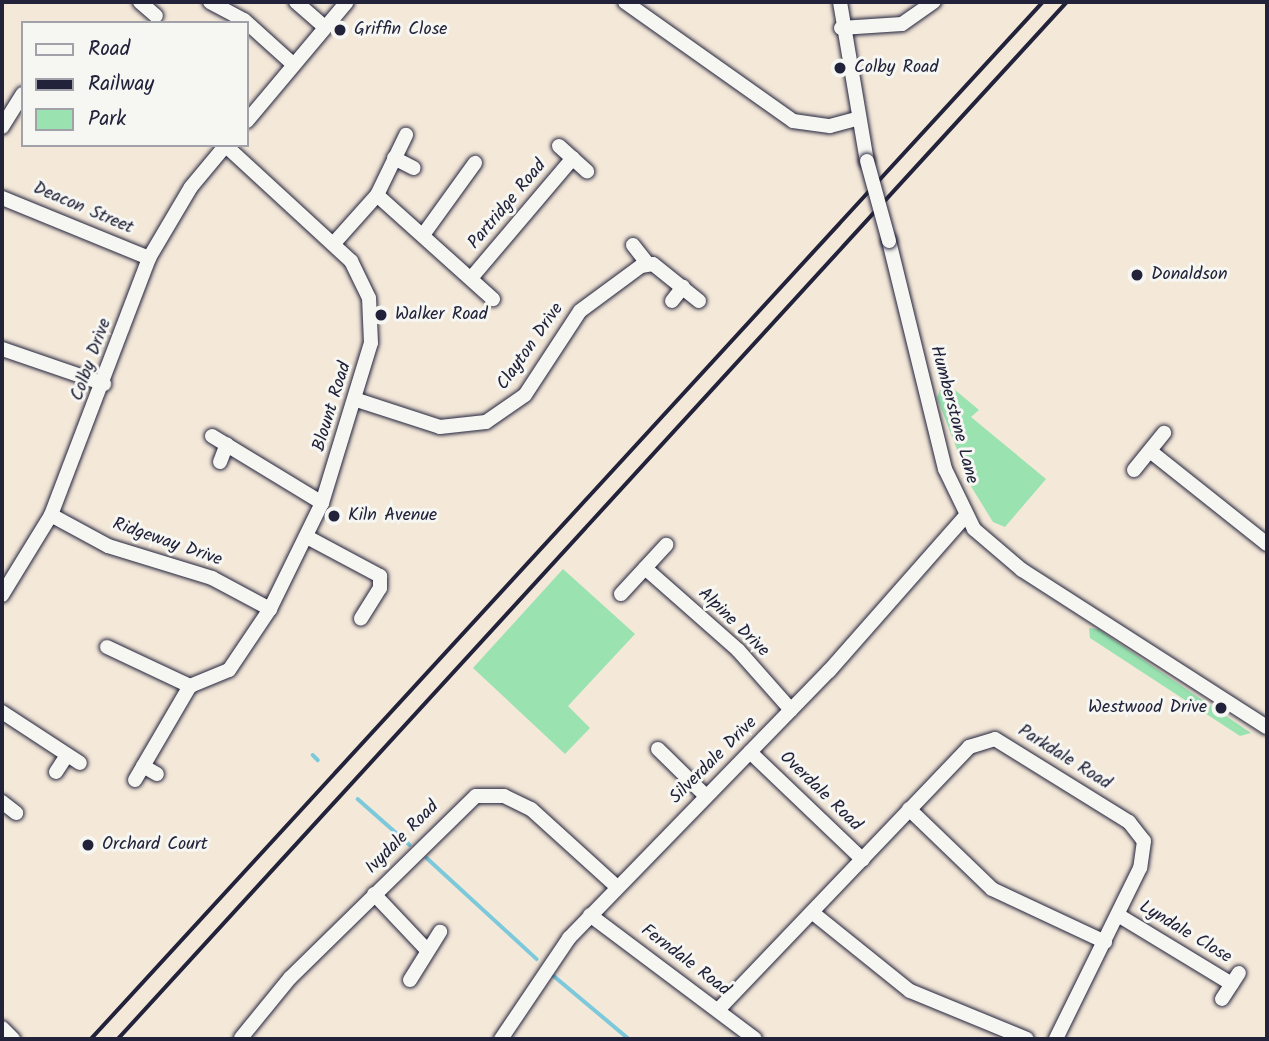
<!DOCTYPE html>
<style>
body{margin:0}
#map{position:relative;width:1269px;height:1041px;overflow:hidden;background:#f4e8d9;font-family:Kalam,sans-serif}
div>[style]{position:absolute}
.green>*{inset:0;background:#9ae3b1}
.stream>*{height:3.5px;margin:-1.75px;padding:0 1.75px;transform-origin:1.75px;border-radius:1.75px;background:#7dc9dc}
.roads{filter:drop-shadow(0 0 2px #22223b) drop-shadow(0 0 2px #22223b)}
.minor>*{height:14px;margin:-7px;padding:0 7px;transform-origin:7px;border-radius:7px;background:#f6f6f2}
.rail>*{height:3.5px;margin:-1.75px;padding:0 1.75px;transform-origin:1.75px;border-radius:1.75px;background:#22223b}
.bridges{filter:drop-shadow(0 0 2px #22223b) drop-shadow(0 0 2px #22223b)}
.minor-bridge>*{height:14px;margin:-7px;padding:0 7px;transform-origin:7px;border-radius:7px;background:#f6f6f2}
.dots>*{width:19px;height:19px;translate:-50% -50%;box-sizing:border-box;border:4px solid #f6f6f2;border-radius:50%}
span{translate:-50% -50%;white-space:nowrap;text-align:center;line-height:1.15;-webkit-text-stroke:6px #f6f6f2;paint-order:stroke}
.poi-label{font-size:18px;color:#22223b}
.left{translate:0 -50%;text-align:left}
.right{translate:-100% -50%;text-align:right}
.street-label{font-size:18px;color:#22223b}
.frame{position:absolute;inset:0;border:4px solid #22223b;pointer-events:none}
.legend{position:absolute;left:21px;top:21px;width:228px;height:126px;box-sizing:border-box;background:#f6f6f2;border:2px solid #a1a1a9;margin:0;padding:9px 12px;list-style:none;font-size:21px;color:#22223b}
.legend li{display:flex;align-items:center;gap:14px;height:35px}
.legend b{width:35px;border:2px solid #a1a1a9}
</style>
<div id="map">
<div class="green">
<i style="clip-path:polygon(954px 389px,979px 410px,971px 417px,1046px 479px,1005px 527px,993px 522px,972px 488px,937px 398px,940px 390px)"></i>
<i style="clip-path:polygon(563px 569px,635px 634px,568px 706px,590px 728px,565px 754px,473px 668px)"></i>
<i style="clip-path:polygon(1089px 628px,1098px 629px,1251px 733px,1240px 736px,1090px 638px)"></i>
</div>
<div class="stream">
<i style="left:313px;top:755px;width:7px;rotate:45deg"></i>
<i style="left:358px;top:799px;width:69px;rotate:41.5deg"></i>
<i style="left:427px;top:858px;width:149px;rotate:42.6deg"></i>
<i style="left:554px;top:976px;width:98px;rotate:40deg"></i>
</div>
<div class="roads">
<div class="minor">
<i style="left:140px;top:2px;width:21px;rotate:41deg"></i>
<i style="left:210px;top:2px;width:38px;rotate:28deg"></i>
<i style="left:244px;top:20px;width:67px;rotate:42deg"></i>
<i style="left:296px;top:2px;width:38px;rotate:41deg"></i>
<i style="left:625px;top:2px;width:206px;rotate:35.3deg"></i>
<i style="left:793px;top:121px;width:37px;rotate:8deg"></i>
<i style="left:830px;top:126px;width:28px;rotate:-15deg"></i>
<i style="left:840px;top:2px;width:161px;rotate:80.4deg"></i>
<i style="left:841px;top:28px;width:61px;rotate:-3.8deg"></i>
<i style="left:902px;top:24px;width:39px;rotate:-35deg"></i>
<i style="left:247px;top:121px;width:155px;rotate:-50deg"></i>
<i style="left:2px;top:127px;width:39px;rotate:-58deg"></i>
<i style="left:559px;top:146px;width:38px;rotate:42deg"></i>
<i style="left:394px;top:158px;width:22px;rotate:27deg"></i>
<i style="left:377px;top:195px;width:156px;rotate:41.9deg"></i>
<i style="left:2px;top:198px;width:159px;rotate:22.2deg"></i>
<i style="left:423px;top:235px;width:89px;rotate:-54.2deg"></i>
<i style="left:889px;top:241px;width:235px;rotate:76.2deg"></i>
<i style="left:945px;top:469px;width:67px;rotate:64.2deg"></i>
<i style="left:974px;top:529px;width:63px;rotate:40.5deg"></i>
<i style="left:1022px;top:570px;width:291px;rotate:32.7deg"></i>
<i style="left:335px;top:242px;width:63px;rotate:-48.2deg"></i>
<i style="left:377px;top:195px;width:67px;rotate:-64.2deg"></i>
<i style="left:633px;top:245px;width:23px;rotate:52deg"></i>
<i style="left:472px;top:277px;width:156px;rotate:-49.7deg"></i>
<i style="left:672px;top:301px;width:18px;rotate:-52deg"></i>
<i style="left:2px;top:349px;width:108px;rotate:18.9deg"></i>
<i style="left:357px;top:400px;width:87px;rotate:18deg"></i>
<i style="left:440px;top:427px;width:46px;rotate:-6.2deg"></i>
<i style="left:486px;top:422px;width:47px;rotate:-34.7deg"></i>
<i style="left:525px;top:395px;width:100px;rotate:-56.8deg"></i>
<i style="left:580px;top:311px;width:76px;rotate:-36.4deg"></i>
<i style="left:641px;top:266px;width:12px;rotate:-9deg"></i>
<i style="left:653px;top:264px;width:59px;rotate:38.8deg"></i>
<i style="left:212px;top:436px;width:129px;rotate:31.3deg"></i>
<i style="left:1150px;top:451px;width:149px;rotate:38.5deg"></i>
<i style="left:220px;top:462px;width:19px;rotate:-69deg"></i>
<i style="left:1134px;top:470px;width:48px;rotate:-51deg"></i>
<i style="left:51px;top:515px;width:65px;rotate:28.5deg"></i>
<i style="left:108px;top:546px;width:109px;rotate:17.1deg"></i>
<i style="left:212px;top:578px;width:66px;rotate:28.1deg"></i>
<i style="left:307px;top:537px;width:83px;rotate:28.1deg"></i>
<i style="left:380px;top:576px;width:12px;rotate:90deg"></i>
<i style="left:380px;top:588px;width:36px;rotate:122deg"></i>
<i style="left:645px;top:568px;width:124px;rotate:41.4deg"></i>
<i style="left:738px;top:650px;width:80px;rotate:48.5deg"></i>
<i style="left:621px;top:594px;width:67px;rotate:-47.4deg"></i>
<i style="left:2px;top:595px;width:94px;rotate:-58.5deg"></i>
<i style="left:51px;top:515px;width:275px;rotate:-69.1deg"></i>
<i style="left:149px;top:258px;width:82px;rotate:-59.4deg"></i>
<i style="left:191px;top:187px;width:55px;rotate:-50.2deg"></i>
<i style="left:107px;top:647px;width:92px;rotate:25.2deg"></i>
<i style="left:2px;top:712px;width:93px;rotate:33.2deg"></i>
<i style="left:658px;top:749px;width:67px;rotate:44.4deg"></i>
<i style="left:750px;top:752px;width:156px;rotate:43.7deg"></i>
<i style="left:143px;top:766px;width:16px;rotate:30deg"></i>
<i style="left:56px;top:772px;width:20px;rotate:-57deg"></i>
<i style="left:135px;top:780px;width:109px;rotate:-59.7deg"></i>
<i style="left:190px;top:686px;width:42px;rotate:-22.3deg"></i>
<i style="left:229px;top:670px;width:73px;rotate:-56.1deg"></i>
<i style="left:270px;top:609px;width:118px;rotate:-63.9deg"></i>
<i style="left:322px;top:503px;width:167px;rotate:-73deg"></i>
<i style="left:371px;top:343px;width:45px;rotate:-92.5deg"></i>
<i style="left:369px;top:298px;width:41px;rotate:-115.9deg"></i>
<i style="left:351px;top:261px;width:170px;rotate:-137.4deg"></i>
<i style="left:2px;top:802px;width:18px;rotate:38deg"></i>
<i style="left:909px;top:809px;width:115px;rotate:43.9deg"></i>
<i style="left:992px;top:889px;width:125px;rotate:25.1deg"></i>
<i style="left:374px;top:894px;width:77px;rotate:46.6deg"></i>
<i style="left:813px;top:913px;width:124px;rotate:38.8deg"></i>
<i style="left:910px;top:991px;width:126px;rotate:22.3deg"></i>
<i style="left:590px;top:915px;width:206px;rotate:36.9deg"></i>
<i style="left:1118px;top:915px;width:133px;rotate:31.2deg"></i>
<i style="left:410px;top:980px;width:57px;rotate:-58deg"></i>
<i style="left:1222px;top:999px;width:31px;rotate:-57deg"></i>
<i style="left:718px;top:1010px;width:364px;rotate:-46.3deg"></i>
<i style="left:969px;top:747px;width:27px;rotate:-17deg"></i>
<i style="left:995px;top:739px;width:158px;rotate:31.8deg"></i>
<i style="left:1129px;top:822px;width:24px;rotate:52deg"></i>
<i style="left:1144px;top:841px;width:27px;rotate:98deg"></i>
<i style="left:1140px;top:868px;width:191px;rotate:116.2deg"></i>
<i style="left:2px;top:1028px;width:16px;rotate:45deg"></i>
<i style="left:241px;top:1038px;width:77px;rotate:-50.8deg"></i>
<i style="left:290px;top:978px;width:260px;rotate:-44.4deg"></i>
<i style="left:476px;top:796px;width:28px"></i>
<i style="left:504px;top:796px;width:30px;rotate:26deg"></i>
<i style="left:531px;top:809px;width:116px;rotate:42.2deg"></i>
<i style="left:501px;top:1039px;width:122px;rotate:-56deg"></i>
<i style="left:569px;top:938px;width:373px;rotate:-45.8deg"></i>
<i style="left:829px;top:671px;width:205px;rotate:-48.6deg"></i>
</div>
</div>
<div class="rail">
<i style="left:91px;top:1039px;width:1408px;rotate:-47.45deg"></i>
<i style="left:118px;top:1039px;width:1406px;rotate:-47.54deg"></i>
</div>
<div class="bridges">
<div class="minor-bridge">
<i style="left:867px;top:161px;width:83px;rotate:74.6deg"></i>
</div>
</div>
<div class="dots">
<i style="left:340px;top:30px;background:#22223b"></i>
<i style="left:840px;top:68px;background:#22223b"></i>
<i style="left:1137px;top:275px;background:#22223b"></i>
<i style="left:381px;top:315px;background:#22223b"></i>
<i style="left:334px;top:516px;background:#22223b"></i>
<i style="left:1221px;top:708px;background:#22223b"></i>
<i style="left:88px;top:845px;background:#22223b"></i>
</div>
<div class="poi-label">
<span class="left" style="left:354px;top:30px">Griffin Close</span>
<span class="left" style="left:854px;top:68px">Colby Road</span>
<span class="left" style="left:1151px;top:275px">Donaldson</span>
<span class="left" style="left:395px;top:315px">Walker Road</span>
<span class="left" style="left:348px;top:516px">Kiln Avenue</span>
<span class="right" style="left:1207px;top:708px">Westwood Drive</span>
<span class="left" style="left:102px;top:845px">Orchard Court</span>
</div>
<div class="street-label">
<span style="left:508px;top:205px;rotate:-50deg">Partridge Road</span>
<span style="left:83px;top:209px;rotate:23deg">Deacon Street</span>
<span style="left:531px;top:347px;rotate:-55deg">Clayton Drive</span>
<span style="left:92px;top:360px;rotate:-70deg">Colby Drive</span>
<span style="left:333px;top:407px;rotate:-73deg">Blount Road</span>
<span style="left:953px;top:415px;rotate:75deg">Humberstone Lane</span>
<span style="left:167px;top:543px;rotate:19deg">Ridgeway Drive</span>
<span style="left:733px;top:623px;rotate:44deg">Alpine Drive</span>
<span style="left:1064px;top:758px;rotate:32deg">Parkdale Road</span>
<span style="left:714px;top:761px;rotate:-45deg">Silverdale Drive</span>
<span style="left:820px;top:792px;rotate:44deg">Overdale Road</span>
<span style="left:403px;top:838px;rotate:-45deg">Ivydale Road</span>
<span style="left:1185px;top:933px;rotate:31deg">Lyndale Close</span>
<span style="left:685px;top:961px;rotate:37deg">Ferndale Road</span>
</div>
<div class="frame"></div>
<ul class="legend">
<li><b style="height:9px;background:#f6f6f2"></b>Road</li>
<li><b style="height:9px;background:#22223b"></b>Railway</li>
<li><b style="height:19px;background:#9ae3b1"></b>Park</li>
</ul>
</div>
